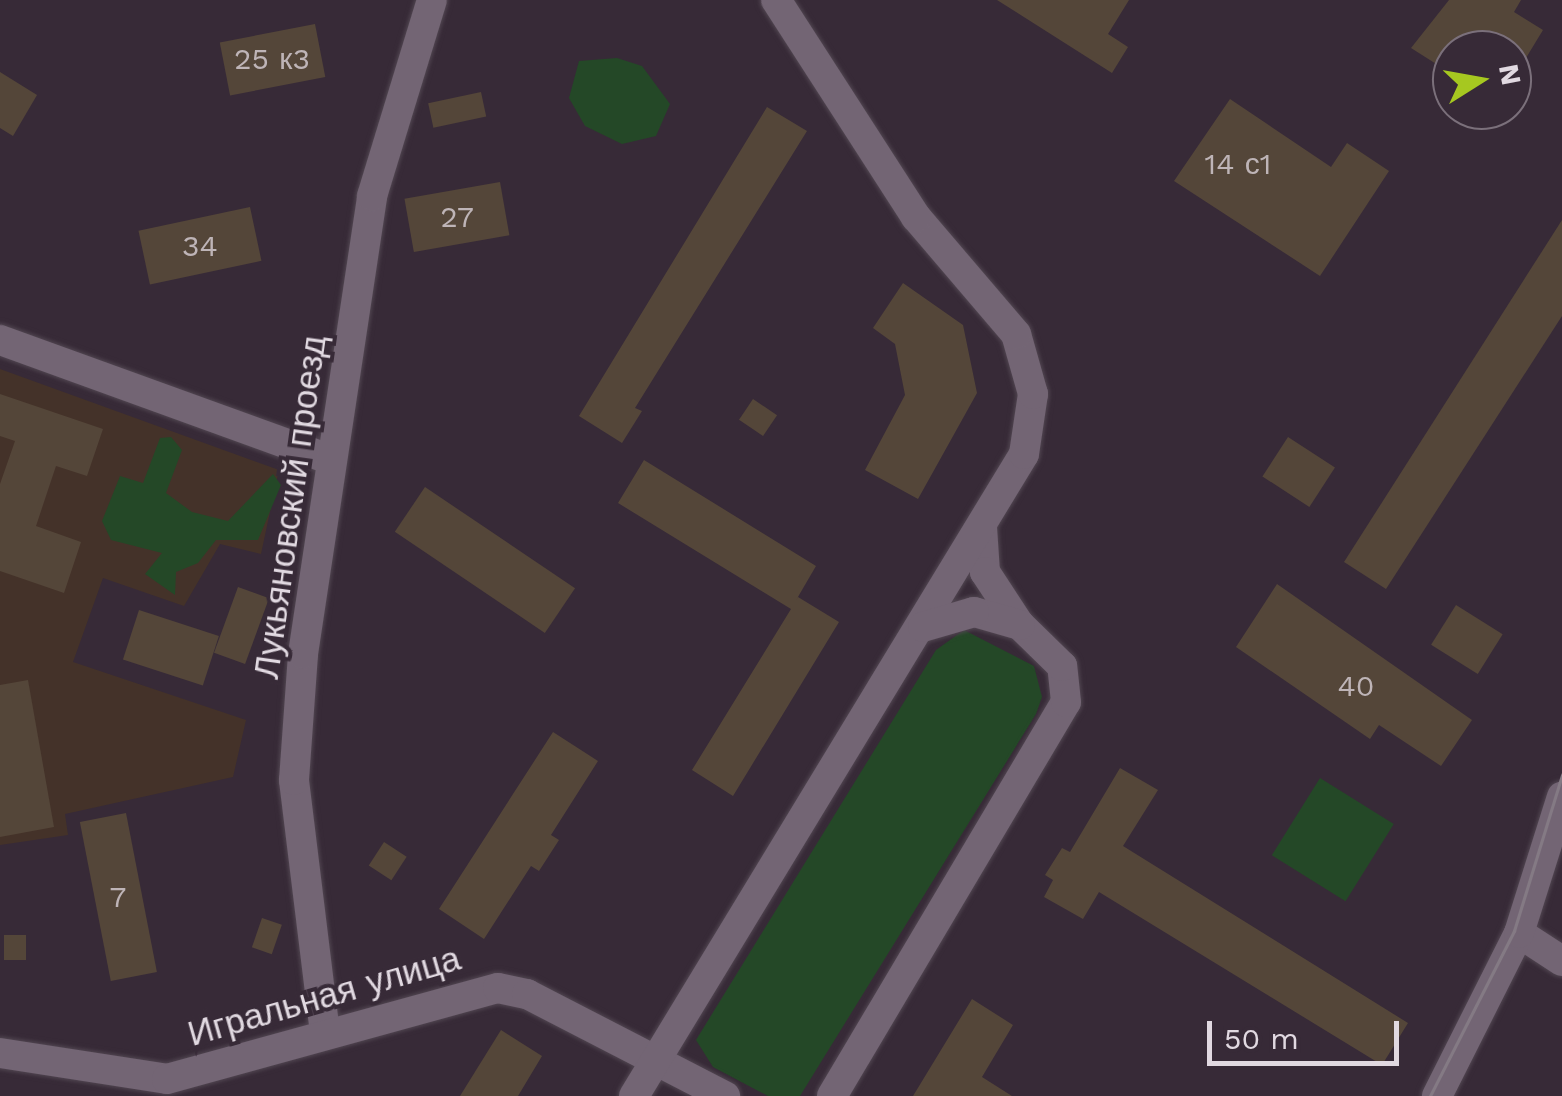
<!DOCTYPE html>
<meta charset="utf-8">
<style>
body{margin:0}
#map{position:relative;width:1562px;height:1096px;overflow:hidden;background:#372a37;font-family:"Work Sans",sans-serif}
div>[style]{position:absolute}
.education>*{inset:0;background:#443229}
.green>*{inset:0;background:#244827;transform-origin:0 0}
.building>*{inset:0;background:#544639;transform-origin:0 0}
.roads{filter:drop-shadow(0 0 2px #514651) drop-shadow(0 0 2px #514651)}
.minor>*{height:30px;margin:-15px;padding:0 15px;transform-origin:15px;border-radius:15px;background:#736574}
.tram>*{height:2.5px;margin:-1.25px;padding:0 1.25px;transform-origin:1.25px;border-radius:1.25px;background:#847a84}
span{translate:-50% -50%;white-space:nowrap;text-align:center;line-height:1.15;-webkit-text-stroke:8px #372a37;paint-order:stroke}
.number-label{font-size:30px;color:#beb4b7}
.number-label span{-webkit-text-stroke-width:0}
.street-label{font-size:35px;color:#e1d9e1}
.north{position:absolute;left:1432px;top:30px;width:100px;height:100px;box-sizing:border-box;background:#372a37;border:2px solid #7b707b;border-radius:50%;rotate:79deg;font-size:28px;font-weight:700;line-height:40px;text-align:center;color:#e1d9e1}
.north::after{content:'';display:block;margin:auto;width:35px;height:45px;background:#a6c820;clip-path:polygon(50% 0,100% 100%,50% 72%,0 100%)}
.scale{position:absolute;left:1207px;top:1021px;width:192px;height:45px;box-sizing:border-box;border:5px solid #e1d9e1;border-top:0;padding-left:12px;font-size:30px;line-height:35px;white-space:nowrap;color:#e1d9e1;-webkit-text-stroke:8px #372a37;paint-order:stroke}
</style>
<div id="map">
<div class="education">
<i style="clip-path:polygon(0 369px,279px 470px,261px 554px,220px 544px,184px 606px,103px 578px,73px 662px,246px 720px,233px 777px,65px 814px,68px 835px,0 845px)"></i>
</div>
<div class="green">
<i style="clip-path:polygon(617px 58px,642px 66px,670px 104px,656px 136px,622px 144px,585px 126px,569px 98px,579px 61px)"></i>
<i style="clip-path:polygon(171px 437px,182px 450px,166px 493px,192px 512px,228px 521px,273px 474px,281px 485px,258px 540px,216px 540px,198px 563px,176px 572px,175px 595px,145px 574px,162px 553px,111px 540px,102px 521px,120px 476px,143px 483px,160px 438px)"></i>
<i style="clip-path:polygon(964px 630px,1034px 666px,1042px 697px,1036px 714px,800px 1096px,768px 1096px,713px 1067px,696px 1040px,936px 650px)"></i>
<i style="left:1320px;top:778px;width:87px;height:91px;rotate:32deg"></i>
</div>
<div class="building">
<i style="clip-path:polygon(997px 0,1129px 0,1108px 34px,1128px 47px,1112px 73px)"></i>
<i style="clip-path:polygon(1449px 0,1521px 0,1514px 12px,1543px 30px,1512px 81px,1512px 50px,1452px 50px,1452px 74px,1411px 48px)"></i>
<i style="left:315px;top:24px;width:54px;height:97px;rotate:79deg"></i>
<i style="clip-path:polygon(0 72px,37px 95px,13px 136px,0 128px)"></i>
<i style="left:481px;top:92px;width:25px;height:54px;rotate:78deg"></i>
<i style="clip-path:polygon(1230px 99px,1331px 167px,1347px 143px,1389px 171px,1320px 276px,1174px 181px)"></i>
<i style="clip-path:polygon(767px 107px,807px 131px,635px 408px,642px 411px,622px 443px,579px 416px)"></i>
<i style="left:500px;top:182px;width:54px;height:97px;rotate:80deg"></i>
<i style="left:250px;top:207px;width:55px;height:114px;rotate:78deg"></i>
<i style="clip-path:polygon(1562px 220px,1562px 316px,1386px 589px,1344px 562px)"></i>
<i style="clip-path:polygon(903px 283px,963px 325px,977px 393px,918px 499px,865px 470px,905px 395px,895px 344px,873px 328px)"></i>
<i style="clip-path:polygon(0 394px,103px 429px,87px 476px,56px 466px,36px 526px,81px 542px,64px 593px,0 571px,0 484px,15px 441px,0 436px)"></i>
<i style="left:753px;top:399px;width:29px;height:25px;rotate:34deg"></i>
<i style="left:1288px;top:437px;width:56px;height:47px;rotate:33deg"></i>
<i style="clip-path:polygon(644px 460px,816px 566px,795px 602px,798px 597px,839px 622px,733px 796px,692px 770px,791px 609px,618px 503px)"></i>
<i style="left:425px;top:487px;width:181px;height:54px;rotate:34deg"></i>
<i style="clip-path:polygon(1277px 584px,1472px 720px,1441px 766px,1379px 725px,1370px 739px,1236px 647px)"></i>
<i style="left:238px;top:587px;width:33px;height:70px;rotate:20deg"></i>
<i style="left:1456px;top:605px;width:55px;height:47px;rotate:32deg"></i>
<i style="left:139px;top:610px;width:84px;height:52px;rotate:18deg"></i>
<i style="clip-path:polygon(28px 680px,54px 827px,0 837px,0 685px)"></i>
<i style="clip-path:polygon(553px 732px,598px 761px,551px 835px,559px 840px,539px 871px,531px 866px,484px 939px,439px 909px)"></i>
<i style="clip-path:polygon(1120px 768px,1158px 790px,1123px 846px,1408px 1023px,1382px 1065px,1099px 892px,1083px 919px,1044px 897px,1053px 880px,1045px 875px,1062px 848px,1070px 852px)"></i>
<i style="left:126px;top:813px;width:162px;height:47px;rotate:79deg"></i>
<i style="left:384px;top:842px;width:27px;height:28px;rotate:33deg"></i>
<i style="left:262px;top:918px;width:21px;height:31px;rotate:19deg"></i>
<i style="left:4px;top:935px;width:22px;height:25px"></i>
<i style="clip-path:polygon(972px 999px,1013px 1025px,982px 1077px,1012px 1096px,913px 1096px)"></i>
<i style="clip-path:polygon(501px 1030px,542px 1056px,518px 1096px,460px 1096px)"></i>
</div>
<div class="roads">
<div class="minor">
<i style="left:0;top:340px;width:352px;rotate:19.9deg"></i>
<i style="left:982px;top:527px;width:45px;rotate:86.2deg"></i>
<i style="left:985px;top:572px;width:62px;rotate:56.8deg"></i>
<i style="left:1519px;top:933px;width:51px;rotate:33.1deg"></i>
<i style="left:325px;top:1033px;width:255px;rotate:-97deg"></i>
<i style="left:294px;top:780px;width:126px;rotate:-85.9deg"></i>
<i style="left:303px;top:654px;width:463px;rotate:-81.4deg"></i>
<i style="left:372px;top:196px;width:205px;rotate:-73deg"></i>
<i style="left:0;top:1053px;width:169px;rotate:8.8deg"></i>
<i style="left:167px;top:1079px;width:343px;rotate:-15.4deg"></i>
<i style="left:498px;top:988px;width:30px;rotate:12deg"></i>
<i style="left:527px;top:994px;width:223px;rotate:27.3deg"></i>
<i style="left:634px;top:1096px;width:751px;rotate:-58.72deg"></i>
<i style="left:1024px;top:454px;width:61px;rotate:-81.5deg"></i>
<i style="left:1033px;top:394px;width:62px;rotate:-105.8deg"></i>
<i style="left:1016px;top:334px;width:154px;rotate:-130.5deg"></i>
<i style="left:916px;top:217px;width:258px;rotate:-122.8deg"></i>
<i style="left:832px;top:1096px;width:458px;rotate:-59.3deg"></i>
<i style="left:1066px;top:702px;width:36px;rotate:-96deg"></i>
<i style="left:1062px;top:666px;width:59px;rotate:-135.7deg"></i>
<i style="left:1020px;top:625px;width:48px;rotate:-164.2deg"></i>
<i style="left:974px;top:612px;width:53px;rotate:163.6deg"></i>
<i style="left:1437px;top:1096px;width:182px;rotate:-63.3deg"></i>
<i style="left:1519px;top:933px;width:143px;rotate:-72.5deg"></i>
</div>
</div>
<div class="tram">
<i style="left:1430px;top:1096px;width:185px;rotate:-63deg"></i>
<i style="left:1514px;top:931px;width:163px;rotate:-72.9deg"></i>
</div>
<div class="number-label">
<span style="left:272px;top:59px">25 к3</span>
<span style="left:1238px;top:164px">14 с1</span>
<span style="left:457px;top:217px">27</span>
<span style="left:200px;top:246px">34</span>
<span style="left:1356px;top:686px">40</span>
<span style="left:118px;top:897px">7</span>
</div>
<div class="street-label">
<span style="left:290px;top:507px;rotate:-82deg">Лукьяновский проезд</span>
<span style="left:324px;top:996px;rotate:-16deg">Игральная улица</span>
</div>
<div class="north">N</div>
<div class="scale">50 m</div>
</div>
